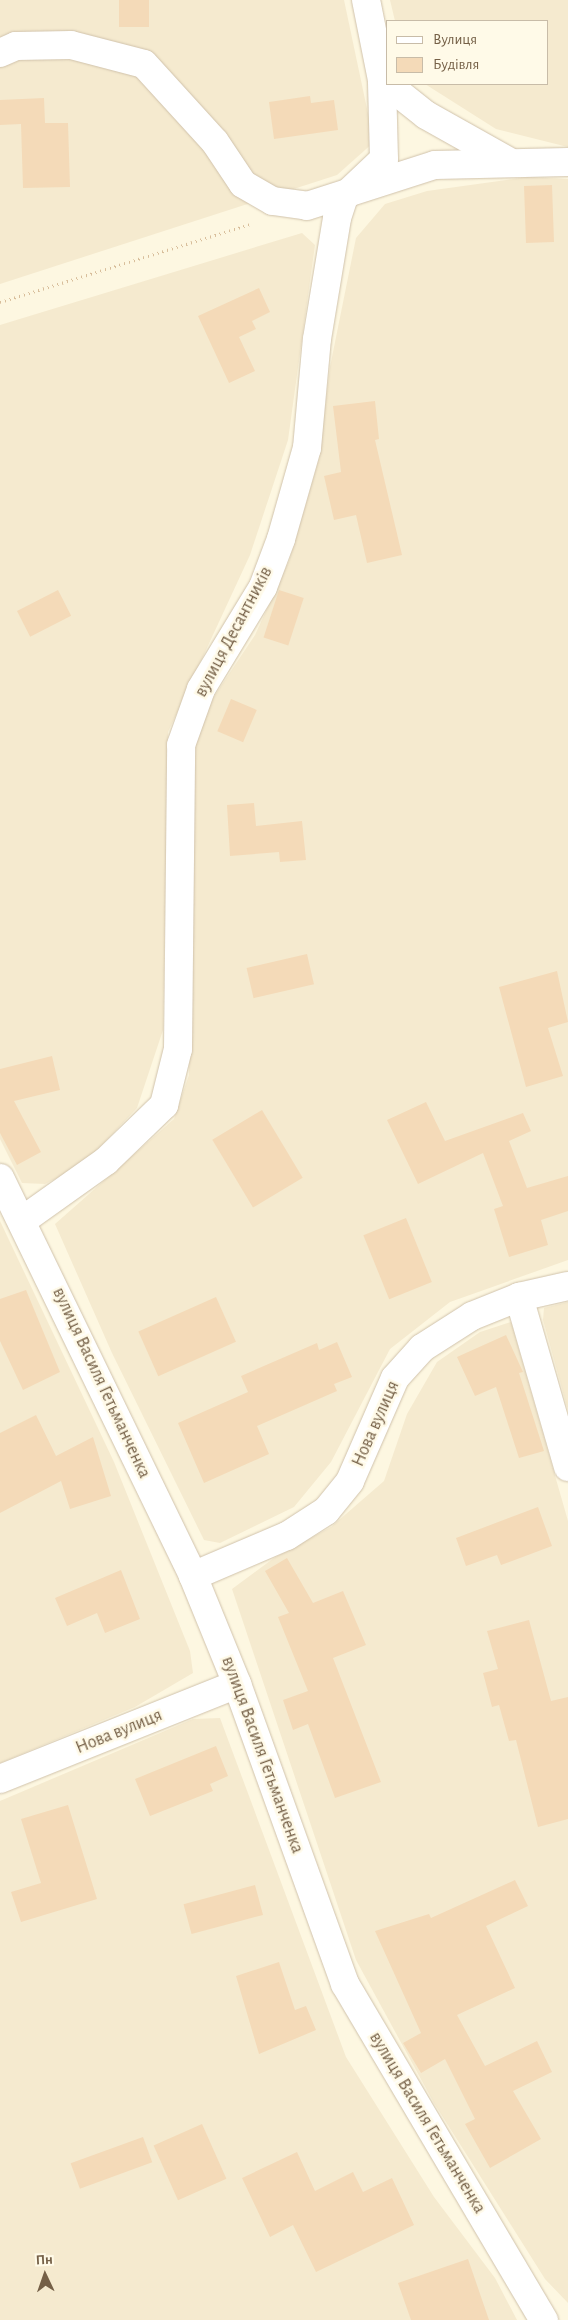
<!DOCTYPE html>
<meta charset="utf-8">
<style>
body{margin:0}
#map{position:relative;width:568px;height:2320px;overflow:hidden;background:#fdf7e1;font-family:"Alegreya Sans",sans-serif}
div>[style]{position:absolute}
.residential>*{inset:0;background:#f5eacf}
.building>*{inset:0;background:#f4dab8;transform-origin:0 0}
.path>*{height:3px;margin-top:-1.5px;transform-origin:0;background:repeating-linear-gradient(90deg,#d8be9b 0 1px,transparent 0 5px)}
.roads{filter:drop-shadow(0 0 1px #d0c2ab) drop-shadow(0 0 1px #d0c2ab)}
.street>*{height:28px;margin:-14px;padding:0 14px;transform-origin:14px;border-radius:14px;background:#fff}
.secondary>*{height:28px;margin:-14px;padding:0 14px;transform-origin:14px;border-radius:14px;background:#fff}
span{translate:-50% -50%;white-space:nowrap;text-align:center;line-height:1.15;-webkit-text-stroke:5px #fffae8;paint-order:stroke}
.street-label{font-size:18px;color:#756047}
.legend{position:absolute;left:386px;top:20px;width:162px;height:65px;box-sizing:border-box;background:#fffae8;border:1px solid #c8bca8;margin:0;padding:6px 9px;list-style:none;font-size:15px;color:#756047}
.legend li{display:flex;align-items:center;gap:10px;height:25px}
.legend b{width:25px;border:1px solid #c8bca8}
.north{position:absolute;left:20px;top:2250px;width:50px;height:50px;-webkit-text-stroke:4px #fffae8;paint-order:stroke;rotate:357deg;font-size:14px;font-weight:700;line-height:20px;text-align:center;color:#756047}
.north::after{content:'';display:block;margin:auto;width:18px;height:22px;background:#756047;clip-path:polygon(50% 0,100% 100%,50% 72%,0 100%)}
</style>
<div id="map">
<div class="residential">
<i style="clip-path:polygon(0 0,344px 0,374px 142px,337px 175px,0 284px)"></i>
<i style="clip-path:polygon(390px 0,568px 0,568px 147px,496px 129px,425px 84px,547px 84px,547px 21px,395px 21px)"></i>
<i style="clip-path:polygon(527px 177px,568px 179px,568px 1260px,450px 1302px,390px 1349px,331px 1462px,294px 1507px,220px 1543px,204px 1540px,112px 1353px,55px 1224px,174px 1119px,189px 1075px,192px 755px,211px 701px,255px 635px,289px 561px,319px 459px,330px 367px,356px 238px,385px 204px,427px 191px)"></i>
<i style="clip-path:polygon(302px 233px,315px 245px,288px 440px,250px 555px,168px 732px,163px 1030px,137px 1108px,83px 1165px,45px 1184px,22px 1183px,0 1139px,0 325px)"></i>
<i style="clip-path:polygon(0 1221px,114px 1462px,190px 1651px,193px 1673px,135px 1707px,0 1763px)"></i>
<i style="clip-path:polygon(568px 1302px,568px 1410px,543px 1320px,544px 1308px)"></i>
<i style="clip-path:polygon(511px 1322px,568px 1521px,568px 2303px,545px 2279px,434px 2103px,356px 1960px,232px 1589px,274px 1558px,331px 1527px,384px 1481px,407px 1414px,437px 1362px,480px 1332px)"></i>
<i style="clip-path:polygon(220px 1718px,346px 2057px,434px 2197px,495px 2278px,517px 2320px,0 2320px,0 1801px,193px 1719px)"></i>
</div>
<div class="building">
<i style="left:119px;top:0;width:30px;height:27px"></i>
<i style="clip-path:polygon(310px 96px,311px 103px,334px 100px,338px 130px,274px 139px,269px 102px)"></i>
<i style="clip-path:polygon(44px 98px,45px 123px,68px 123px,70px 187px,23px 188px,21px 124px,0 125px,0 100px)"></i>
<i style="left:552px;top:185px;width:57px;height:28px;rotate:88deg"></i>
<i style="clip-path:polygon(259px 288px,270px 312px,252px 321px,256px 329px,239px 337px,255px 371px,229px 383px,198px 316px)"></i>
<i style="clip-path:polygon(375px 401px,379px 439px,375px 440px,402px 555px,367px 563px,356px 515px,334px 520px,324px 476px,341px 472px,333px 406px)"></i>
<i style="left:58px;top:590px;width:29px;height:46px;rotate:63deg"></i>
<i style="left:279px;top:590px;width:26px;height:50px;rotate:18deg"></i>
<i style="left:231px;top:699px;width:28px;height:35px;rotate:23deg"></i>
<i style="clip-path:polygon(254px 803px,256px 826px,302px 821px,306px 860px,280px 862px,279px 852px,230px 856px,227px 805px)"></i>
<i style="left:307px;top:954px;width:31px;height:62px;rotate:77deg"></i>
<i style="clip-path:polygon(557px 971px,568px 1022px,548px 1028px,563px 1076px,526px 1087px,499px 987px)"></i>
<i style="clip-path:polygon(52px 1056px,60px 1090px,14px 1101px,41px 1152px,17px 1165px,0 1133px,0 1069px)"></i>
<i style="clip-path:polygon(426px 1102px,445px 1141px,523px 1113px,531px 1131px,509px 1141px,527px 1188px,568px 1176px,568px 1211px,541px 1220px,548px 1245px,509px 1257px,494px 1209px,503px 1206px,483px 1153px,418px 1184px,387px 1120px)"></i>
<i style="left:262px;top:1110px;width:79px;height:58px;rotate:59deg"></i>
<i style="left:406px;top:1218px;width:69px;height:46px;rotate:68deg"></i>
<i style="clip-path:polygon(26px 1290px,60px 1372px,23px 1390px,0 1341px,0 1299px)"></i>
<i style="left:216px;top:1297px;width:49px;height:85px;rotate:66deg"></i>
<i style="clip-path:polygon(506px 1335px,523px 1372px,519px 1373px,544px 1451px,519px 1458px,496px 1387px,475px 1396px,457px 1357px)"></i>
<i style="clip-path:polygon(337px 1342px,352px 1377px,334px 1384px,337px 1391px,257px 1426px,269px 1454px,204px 1483px,178px 1423px,248px 1392px,241px 1376px,317px 1343px,319px 1350px)"></i>
<i style="clip-path:polygon(36px 1415px,56px 1456px,93px 1437px,111px 1496px,70px 1509px,61px 1481px,0 1513px,0 1433px)"></i>
<i style="clip-path:polygon(538px 1507px,552px 1546px,501px 1565px,497px 1555px,466px 1566px,456px 1538px)"></i>
<i style="clip-path:polygon(287px 1558px,313px 1603px,343px 1591px,366px 1645px,333px 1658px,381px 1782px,335px 1798px,308px 1724px,293px 1730px,283px 1700px,308px 1691px,278px 1617px,289px 1613px,265px 1571px)"></i>
<i style="clip-path:polygon(121px 1570px,140px 1619px,105px 1633px,97px 1613px,67px 1626px,55px 1598px)"></i>
<i style="clip-path:polygon(529px 1620px,551px 1701px,568px 1697px,568px 1819px,538px 1827px,516px 1740px,509px 1741px,499px 1705px,492px 1707px,483px 1673px,498px 1669px,487px 1631px)"></i>
<i style="clip-path:polygon(216px 1746px,228px 1776px,210px 1784px,213px 1791px,150px 1816px,135px 1779px)"></i>
<i style="clip-path:polygon(68px 1805px,97px 1899px,21px 1922px,11px 1892px,41px 1883px,21px 1819px)"></i>
<i style="clip-path:polygon(515px 1880px,528px 1906px,486px 1926px,515px 1988px,457px 2015px,485px 2066px,537px 2041px,552px 2072px,513px 2091px,541px 2139px,490px 2168px,465px 2124px,475px 2119px,445px 2059px,421px 2073px,403px 2043px,421px 2033px,375px 1931px,429px 1914px,431px 1918px)"></i>
<i style="left:255px;top:1885px;width:31px;height:74px;rotate:75deg"></i>
<i style="clip-path:polygon(279px 1962px,295px 2010px,306px 2006px,316px 2030px,259px 2054px,236px 1976px)"></i>
<i style="left:202px;top:2124px;width:60px;height:53px;rotate:66deg"></i>
<i style="left:143px;top:2137px;width:27px;height:77px;rotate:70deg"></i>
<i style="clip-path:polygon(297px 2152px,315px 2191px,353px 2172px,363px 2192px,392px 2178px,414px 2225px,316px 2272px,293px 2225px,270px 2237px,242px 2178px)"></i>
<i style="clip-path:polygon(468px 2259px,489px 2320px,411px 2320px,398px 2283px)"></i>
</div>
<div class="path">
<i style="left:0;top:302px;width:262px;rotate:-17.3deg"></i>
</div>
<div class="roads">
<div class="street">
<i style="left:0;top:53px;width:17px;rotate:-24deg"></i>
<i style="left:16px;top:46px;width:55px;rotate:-1deg"></i>
<i style="left:71px;top:45px;width:75px;rotate:14.6deg"></i>
<i style="left:144px;top:64px;width:105px;rotate:47.7deg"></i>
<i style="left:215px;top:142px;width:50px;rotate:56.3deg"></i>
<i style="left:243px;top:184px;width:34px;rotate:30deg"></i>
<i style="left:273px;top:201px;width:34px;rotate:8deg"></i>
<i style="left:307px;top:206px;width:134px;rotate:-17.8deg"></i>
<i style="left:435px;top:165px;width:133px;rotate:-1.3deg"></i>
<i style="left:387px;top:84px;width:50px;rotate:38.5deg"></i>
<i style="left:426px;top:115px;width:94px;rotate:29.3deg"></i>
<i style="left:23px;top:1220px;width:102px;rotate:-35.4deg"></i>
<i style="left:106px;top:1161px;width:81px;rotate:-44deg"></i>
<i style="left:164px;top:1105px;width:58px;rotate:-76deg"></i>
<i style="left:178px;top:1049px;width:304px;rotate:-89.4deg"></i>
<i style="left:181px;top:745px;width:59px;rotate:-70.3deg"></i>
<i style="left:201px;top:689px;width:119px;rotate:-58.7deg"></i>
<i style="left:263px;top:587px;width:51px;rotate:-69.4deg"></i>
<i style="left:281px;top:539px;width:95px;rotate:-74.1deg"></i>
<i style="left:307px;top:448px;width:109px;rotate:-84.8deg"></i>
<i style="left:317px;top:339px;width:123px;rotate:-80.6deg"></i>
<i style="left:337px;top:218px;width:22px;rotate:-72deg"></i>
<i style="left:344px;top:197px;width:55px;rotate:-43.5deg"></i>
<i style="left:384px;top:159px;width:79px;rotate:-91.5deg"></i>
<i style="left:382px;top:80px;width:82px;rotate:-101.3deg"></i>
<i style="left:519px;top:1297px;width:177px;rotate:73.9deg"></i>
<i style="left:193px;top:1576px;width:102px;rotate:-23.1deg"></i>
<i style="left:287px;top:1536px;width:46px;rotate:-32.7deg"></i>
<i style="left:326px;top:1511px;width:38px;rotate:-51deg"></i>
<i style="left:350px;top:1481px;width:112px;rotate:-66.4deg"></i>
<i style="left:395px;top:1378px;width:40px;rotate:-48deg"></i>
<i style="left:422px;top:1348px;width:59px;rotate:-32.6deg"></i>
<i style="left:472px;top:1316px;width:51px;rotate:-22deg"></i>
<i style="left:519px;top:1297px;width:50px;rotate:-12.7deg"></i>
<i style="left:0;top:1779px;width:255px;rotate:-21.8deg"></i>
</div>
<div class="secondary">
<i style="left:0;top:1178px;width:442px;rotate:64.1deg"></i>
<i style="left:193px;top:1576px;width:117px;rotate:67.8deg"></i>
<i style="left:237px;top:1684px;width:319px;rotate:70.2deg"></i>
<i style="left:345px;top:1984px;width:391px;rotate:59.4deg"></i>
</div>
</div>
<div class="street-label">
<span style="left:234px;top:632px;rotate:-62deg">вулиця Десантників</span>
<span style="left:101px;top:1383px;rotate:65deg">вулиця Василя Гетьманченка</span>
<span style="left:376px;top:1424px;rotate:-66deg">Нова вулиця</span>
<span style="left:119px;top:1732px;rotate:-22deg">Нова вулиця</span>
<span style="left:262px;top:1755px;rotate:70deg">вулиця Василя Гетьманченка</span>
<span style="left:427px;top:2123px;rotate:59deg">вулиця Василя Гетьманченка</span>
</div>
<ul class="legend">
<li><b style="height:6px;background:#fff"></b>Вулиця</li>
<li><b style="height:14px;background:#f4dab8"></b>Будівля</li>
</ul>
<div class="north">Пн</div>
</div>
